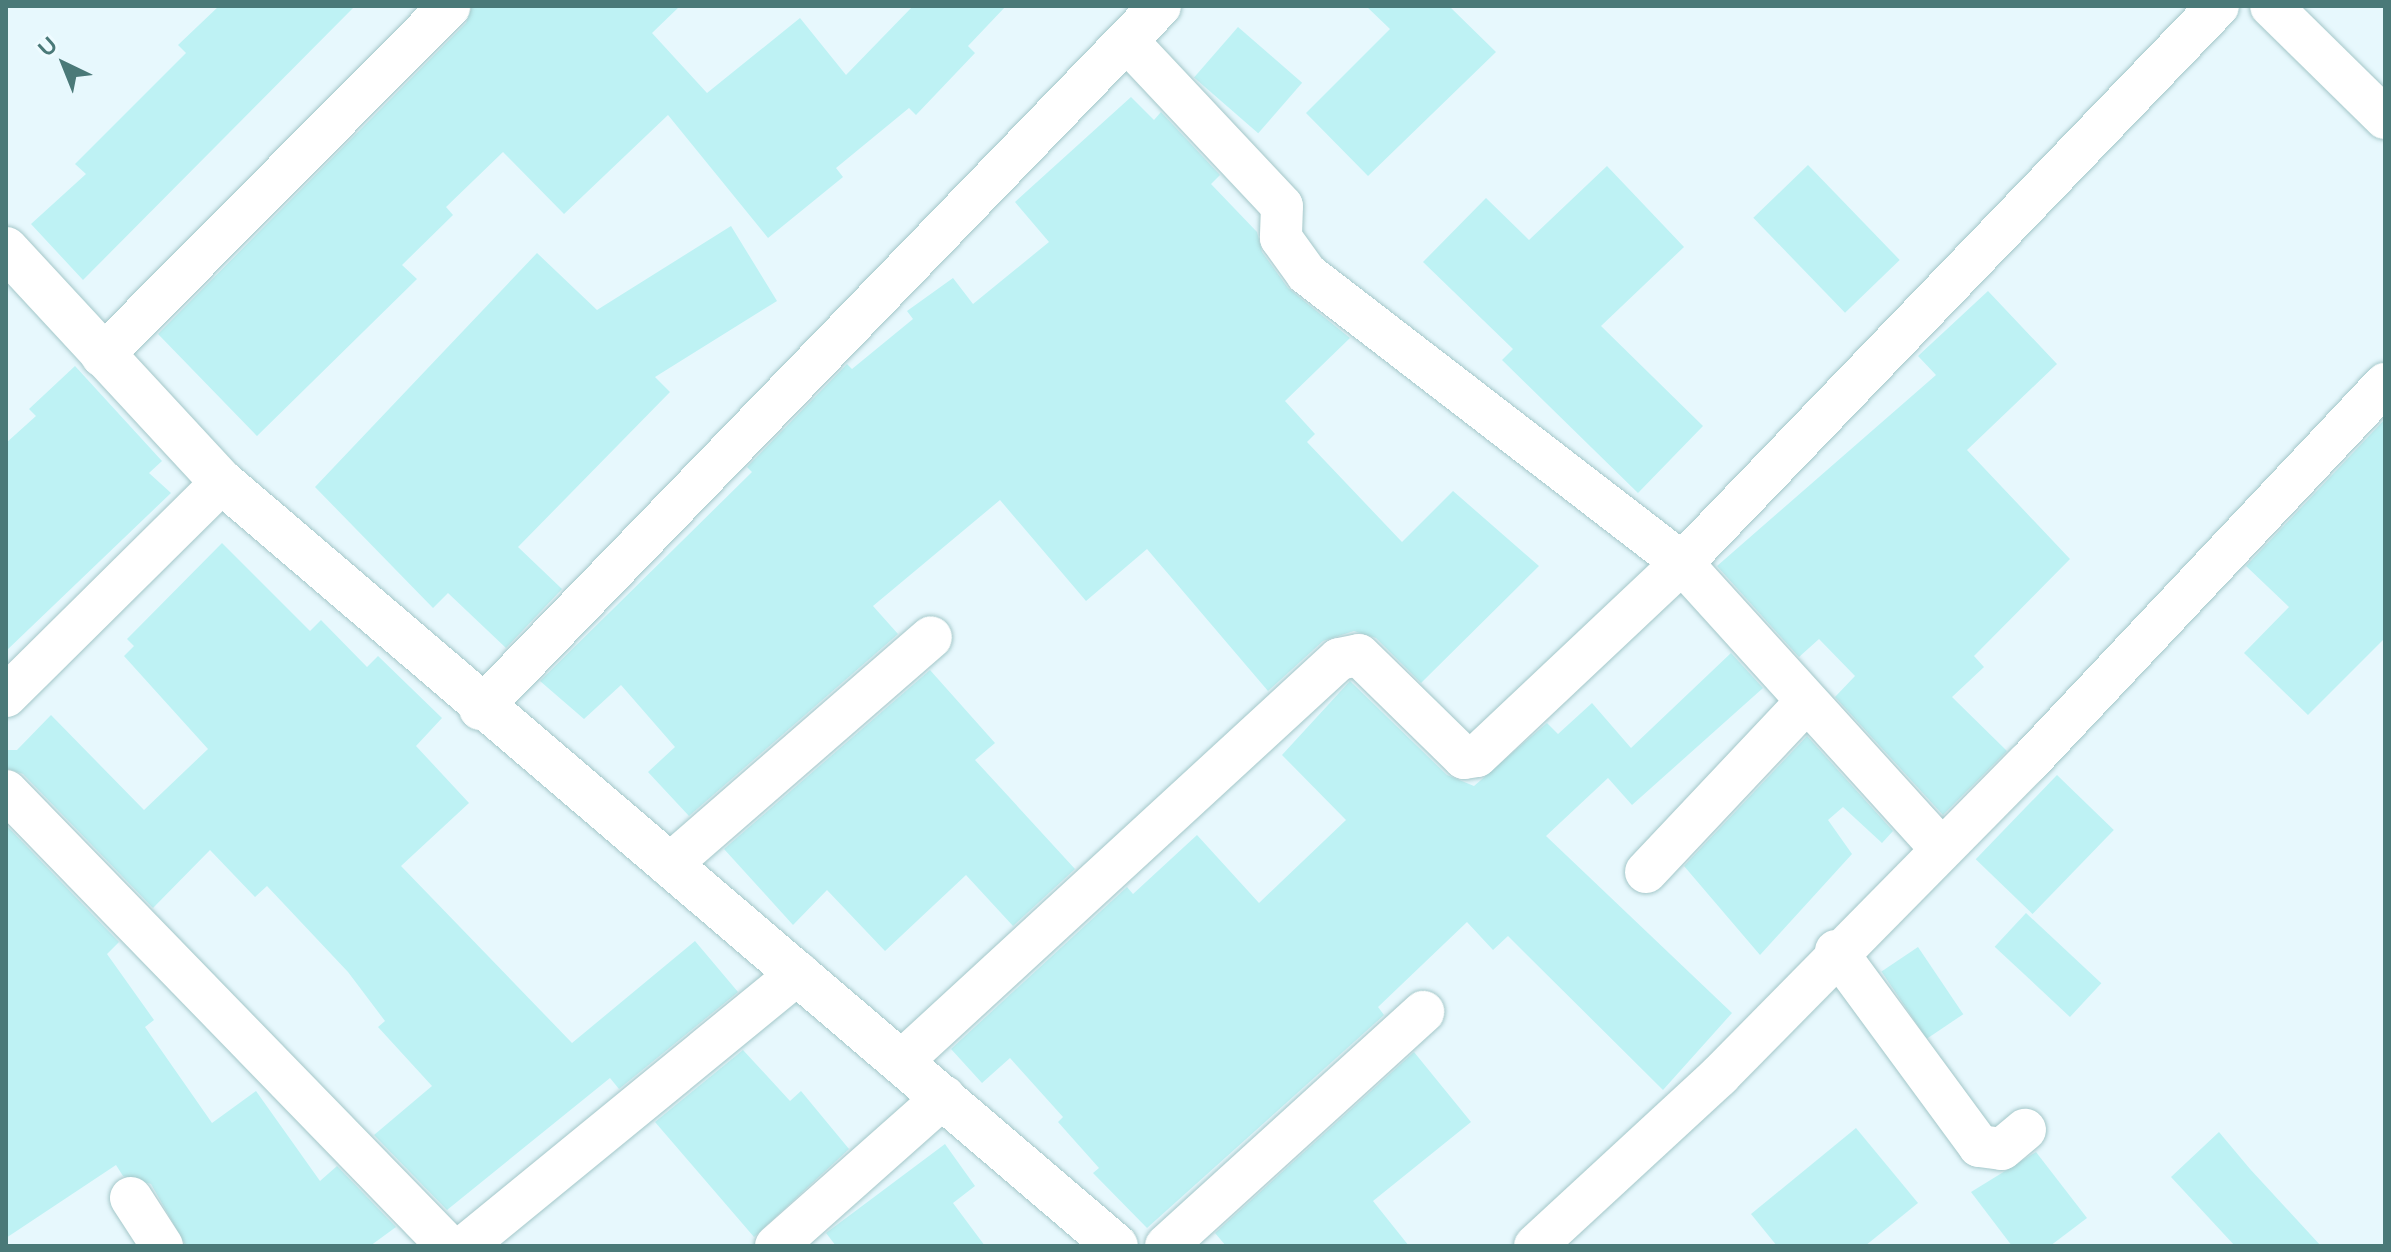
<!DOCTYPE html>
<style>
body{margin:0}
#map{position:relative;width:2391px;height:1252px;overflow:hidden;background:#e7f8fd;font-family:Raleway,sans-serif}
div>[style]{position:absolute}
.building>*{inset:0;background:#bef2f4;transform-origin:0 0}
.roads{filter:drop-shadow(0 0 2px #a4c7c9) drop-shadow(0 0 2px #a4c7c9)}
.minor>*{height:42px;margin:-21px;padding:0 21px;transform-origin:21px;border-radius:21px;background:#fff}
.tertiary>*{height:44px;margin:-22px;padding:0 22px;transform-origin:22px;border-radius:22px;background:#fff}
span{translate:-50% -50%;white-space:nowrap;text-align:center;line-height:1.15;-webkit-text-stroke:6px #eefbff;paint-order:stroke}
.frame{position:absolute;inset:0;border:8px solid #4a7978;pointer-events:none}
.north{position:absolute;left:24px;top:24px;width:80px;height:80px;-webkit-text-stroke:6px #eefbff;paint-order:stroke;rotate:317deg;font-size:22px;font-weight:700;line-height:32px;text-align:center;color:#4a7978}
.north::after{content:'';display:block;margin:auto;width:28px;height:36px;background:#4a7978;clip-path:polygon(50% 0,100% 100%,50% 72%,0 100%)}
</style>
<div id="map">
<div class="building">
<i style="clip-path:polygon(219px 6px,355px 6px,83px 280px,31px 224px,86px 174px,75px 164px,186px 53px,178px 45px)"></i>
<i style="clip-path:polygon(472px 6px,680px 6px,652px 33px,707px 93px,800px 18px,846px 75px,913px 6px,1006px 6px,968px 46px,975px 53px,916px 115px,909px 108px,836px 168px,843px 177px,768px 238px,668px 115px,564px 214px,503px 152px,446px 207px,453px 215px,402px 265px,417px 279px,257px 436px,158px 334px,466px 23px)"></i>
<i style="clip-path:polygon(1366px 6px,1449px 6px,1496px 52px,1368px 176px,1306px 113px,1390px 29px)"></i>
<i style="left:1238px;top:27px;width:85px;height:67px;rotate:41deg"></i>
<i style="clip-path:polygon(1131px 97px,1154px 120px,1161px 112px,1220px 175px,1211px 184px,1257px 232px,1262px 252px,1288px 288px,1350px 338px,1285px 401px,1315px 434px,1307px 442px,1402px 542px,1453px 491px,1539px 566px,1421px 683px,1376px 638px,1354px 631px,1323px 641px,1268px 691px,1147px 549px,1086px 601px,1000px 500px,873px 606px,898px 634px,689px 816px,648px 772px,675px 747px,621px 685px,584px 719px,540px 681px,752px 472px,747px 467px,847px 364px,852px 369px,913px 319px,907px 311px,953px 278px,973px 304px,1049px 242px,1015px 202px)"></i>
<i style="left:1808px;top:165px;width:132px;height:76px;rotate:46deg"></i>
<i style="clip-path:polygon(1607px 166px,1684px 247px,1601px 326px,1703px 426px,1638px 493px,1502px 360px,1513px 349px,1423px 262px,1486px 198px,1529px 240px)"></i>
<i style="clip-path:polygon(731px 226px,777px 301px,655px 377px,670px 392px,518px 547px,562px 589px,506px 648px,448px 593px,433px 608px,315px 487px,537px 253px,597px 310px)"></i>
<i style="clip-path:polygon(1988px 291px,2057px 364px,1967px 450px,2070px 559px,1974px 656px,1984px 667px,1952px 697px,2007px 751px,1943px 815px,1835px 697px,1855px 676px,1819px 639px,1799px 657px,1717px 566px,1936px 375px,1918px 356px)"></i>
<i style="clip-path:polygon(75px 366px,162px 461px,149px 473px,171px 493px,6px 651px,6px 443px,36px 416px,29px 409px)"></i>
<i style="clip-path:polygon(2385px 419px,2385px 638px,2308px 715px,2244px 653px,2289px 607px,2246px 566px)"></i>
<i style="clip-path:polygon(222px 543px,310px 631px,321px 620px,367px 667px,378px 656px,442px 718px,416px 746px,469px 803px,401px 866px,572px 1043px,695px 941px,738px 992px,619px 1089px,610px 1078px,447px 1210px,374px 1135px,432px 1086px,378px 1027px,385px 1021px,348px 972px,267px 886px,255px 897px,210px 850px,153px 908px,23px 774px,6px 768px,6px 750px,17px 750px,51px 715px,144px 810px,208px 749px,124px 656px,134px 646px,127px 639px)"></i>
<i style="clip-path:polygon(1731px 653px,1763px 688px,1632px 805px,1608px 778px,1546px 836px,1732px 1013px,1663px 1090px,1508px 936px,1493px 950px,1467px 922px,1378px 1007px,1384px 1015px,1147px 1228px,1093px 1173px,1099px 1168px,1058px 1122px,1063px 1117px,1010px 1058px,982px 1083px,951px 1049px,1127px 887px,1133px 894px,1197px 835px,1259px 903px,1346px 820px,1282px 755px,1350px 681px,1447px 775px,1474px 786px,1547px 723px,1558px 734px,1592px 703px,1631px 748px)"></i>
<i style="clip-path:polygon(930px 670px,995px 743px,975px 760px,1075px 869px,1013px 926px,966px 875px,885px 951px,827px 890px,793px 925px,724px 849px)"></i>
<i style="clip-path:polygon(1807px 736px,1893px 831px,1882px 843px,1843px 807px,1828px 820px,1852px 854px,1760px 955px,1684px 866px)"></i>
<i style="left:2057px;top:775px;width:79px;height:117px;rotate:44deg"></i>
<i style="clip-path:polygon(6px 825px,119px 942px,107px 954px,154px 1020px,145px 1027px,212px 1123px,256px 1091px,320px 1181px,337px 1166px,396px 1227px,370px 1246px,186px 1246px,151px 1184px,123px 1176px,116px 1165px,6px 1238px)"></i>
<i style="left:2026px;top:913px;width:103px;height:46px;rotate:43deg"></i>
<i style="left:1918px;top:947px;width:81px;height:44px;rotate:56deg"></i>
<i style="clip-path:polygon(743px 1050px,790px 1101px,801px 1091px,849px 1149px,754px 1237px,655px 1122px)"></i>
<i style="clip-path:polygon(1414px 1052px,1471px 1122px,1373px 1201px,1409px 1246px,1226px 1246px,1215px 1233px)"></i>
<i style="clip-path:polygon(1856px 1128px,1918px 1203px,1865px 1246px,1777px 1246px,1751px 1214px)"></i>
<i style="clip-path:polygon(2219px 1132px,2250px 1169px,2321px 1246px,2235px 1246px,2171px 1177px)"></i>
<i style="clip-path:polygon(945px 1144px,975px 1186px,953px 1203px,985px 1246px,836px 1246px,826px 1233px)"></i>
<i style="clip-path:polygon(2036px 1152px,2087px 1218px,2050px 1246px,2012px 1246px,1971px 1192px)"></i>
</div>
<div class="roads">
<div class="minor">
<i style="left:2271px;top:6px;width:160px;rotate:44.5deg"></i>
<i style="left:1127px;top:41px;width:226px;rotate:46.8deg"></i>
<i style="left:1282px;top:206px;width:32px;rotate:92deg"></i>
<i style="left:1281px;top:238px;width:44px;rotate:54.2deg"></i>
<i style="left:1307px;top:274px;width:473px;rotate:37.6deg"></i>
<i style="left:1682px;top:563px;width:386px;rotate:47.8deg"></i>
<i style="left:102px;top:356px;width:493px;rotate:-45.2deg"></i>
<i style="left:6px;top:696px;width:304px;rotate:-44.7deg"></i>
<i style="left:480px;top:709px;width:978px;rotate:-45.95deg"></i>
<i style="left:6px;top:791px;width:634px;rotate:45.83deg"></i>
<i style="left:669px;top:865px;width:347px;rotate:-41deg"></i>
<i style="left:1646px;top:872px;width:233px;rotate:-46.7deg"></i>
<i style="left:1836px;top:951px;width:242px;rotate:53.7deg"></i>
<i style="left:1979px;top:1146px;width:23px;rotate:7deg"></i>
<i style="left:2002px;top:1149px;width:30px;rotate:-40deg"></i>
<i style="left:903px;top:1060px;width:592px;rotate:-42.61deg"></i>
<i style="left:1339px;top:659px;width:20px;rotate:-11deg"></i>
<i style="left:1359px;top:655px;width:147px;rotate:44.4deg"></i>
<i style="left:1464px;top:758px;width:13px;rotate:-9deg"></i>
<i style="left:1477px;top:756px;width:282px;rotate:-43.3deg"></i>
<i style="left:1682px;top:563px;width:773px;rotate:-46.1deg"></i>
<i style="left:131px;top:1198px;width:57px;rotate:57.1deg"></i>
<i style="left:465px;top:1246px;width:431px;rotate:-39.3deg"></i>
<i style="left:776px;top:1246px;width:225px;rotate:-41.6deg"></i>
<i style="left:1166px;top:1246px;width:348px;rotate:-42.3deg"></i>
<i style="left:1535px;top:1246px;width:251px;rotate:-42.7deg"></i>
<i style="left:1719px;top:1076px;width:440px;rotate:-45.4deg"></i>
<i style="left:2028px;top:763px;width:521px;rotate:-46.71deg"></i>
</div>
<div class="tertiary">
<i style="left:6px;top:249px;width:318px;rotate:47.2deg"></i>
<i style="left:222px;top:482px;width:1176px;rotate:40.52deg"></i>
</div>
</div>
<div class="frame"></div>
<div class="north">U</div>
</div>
